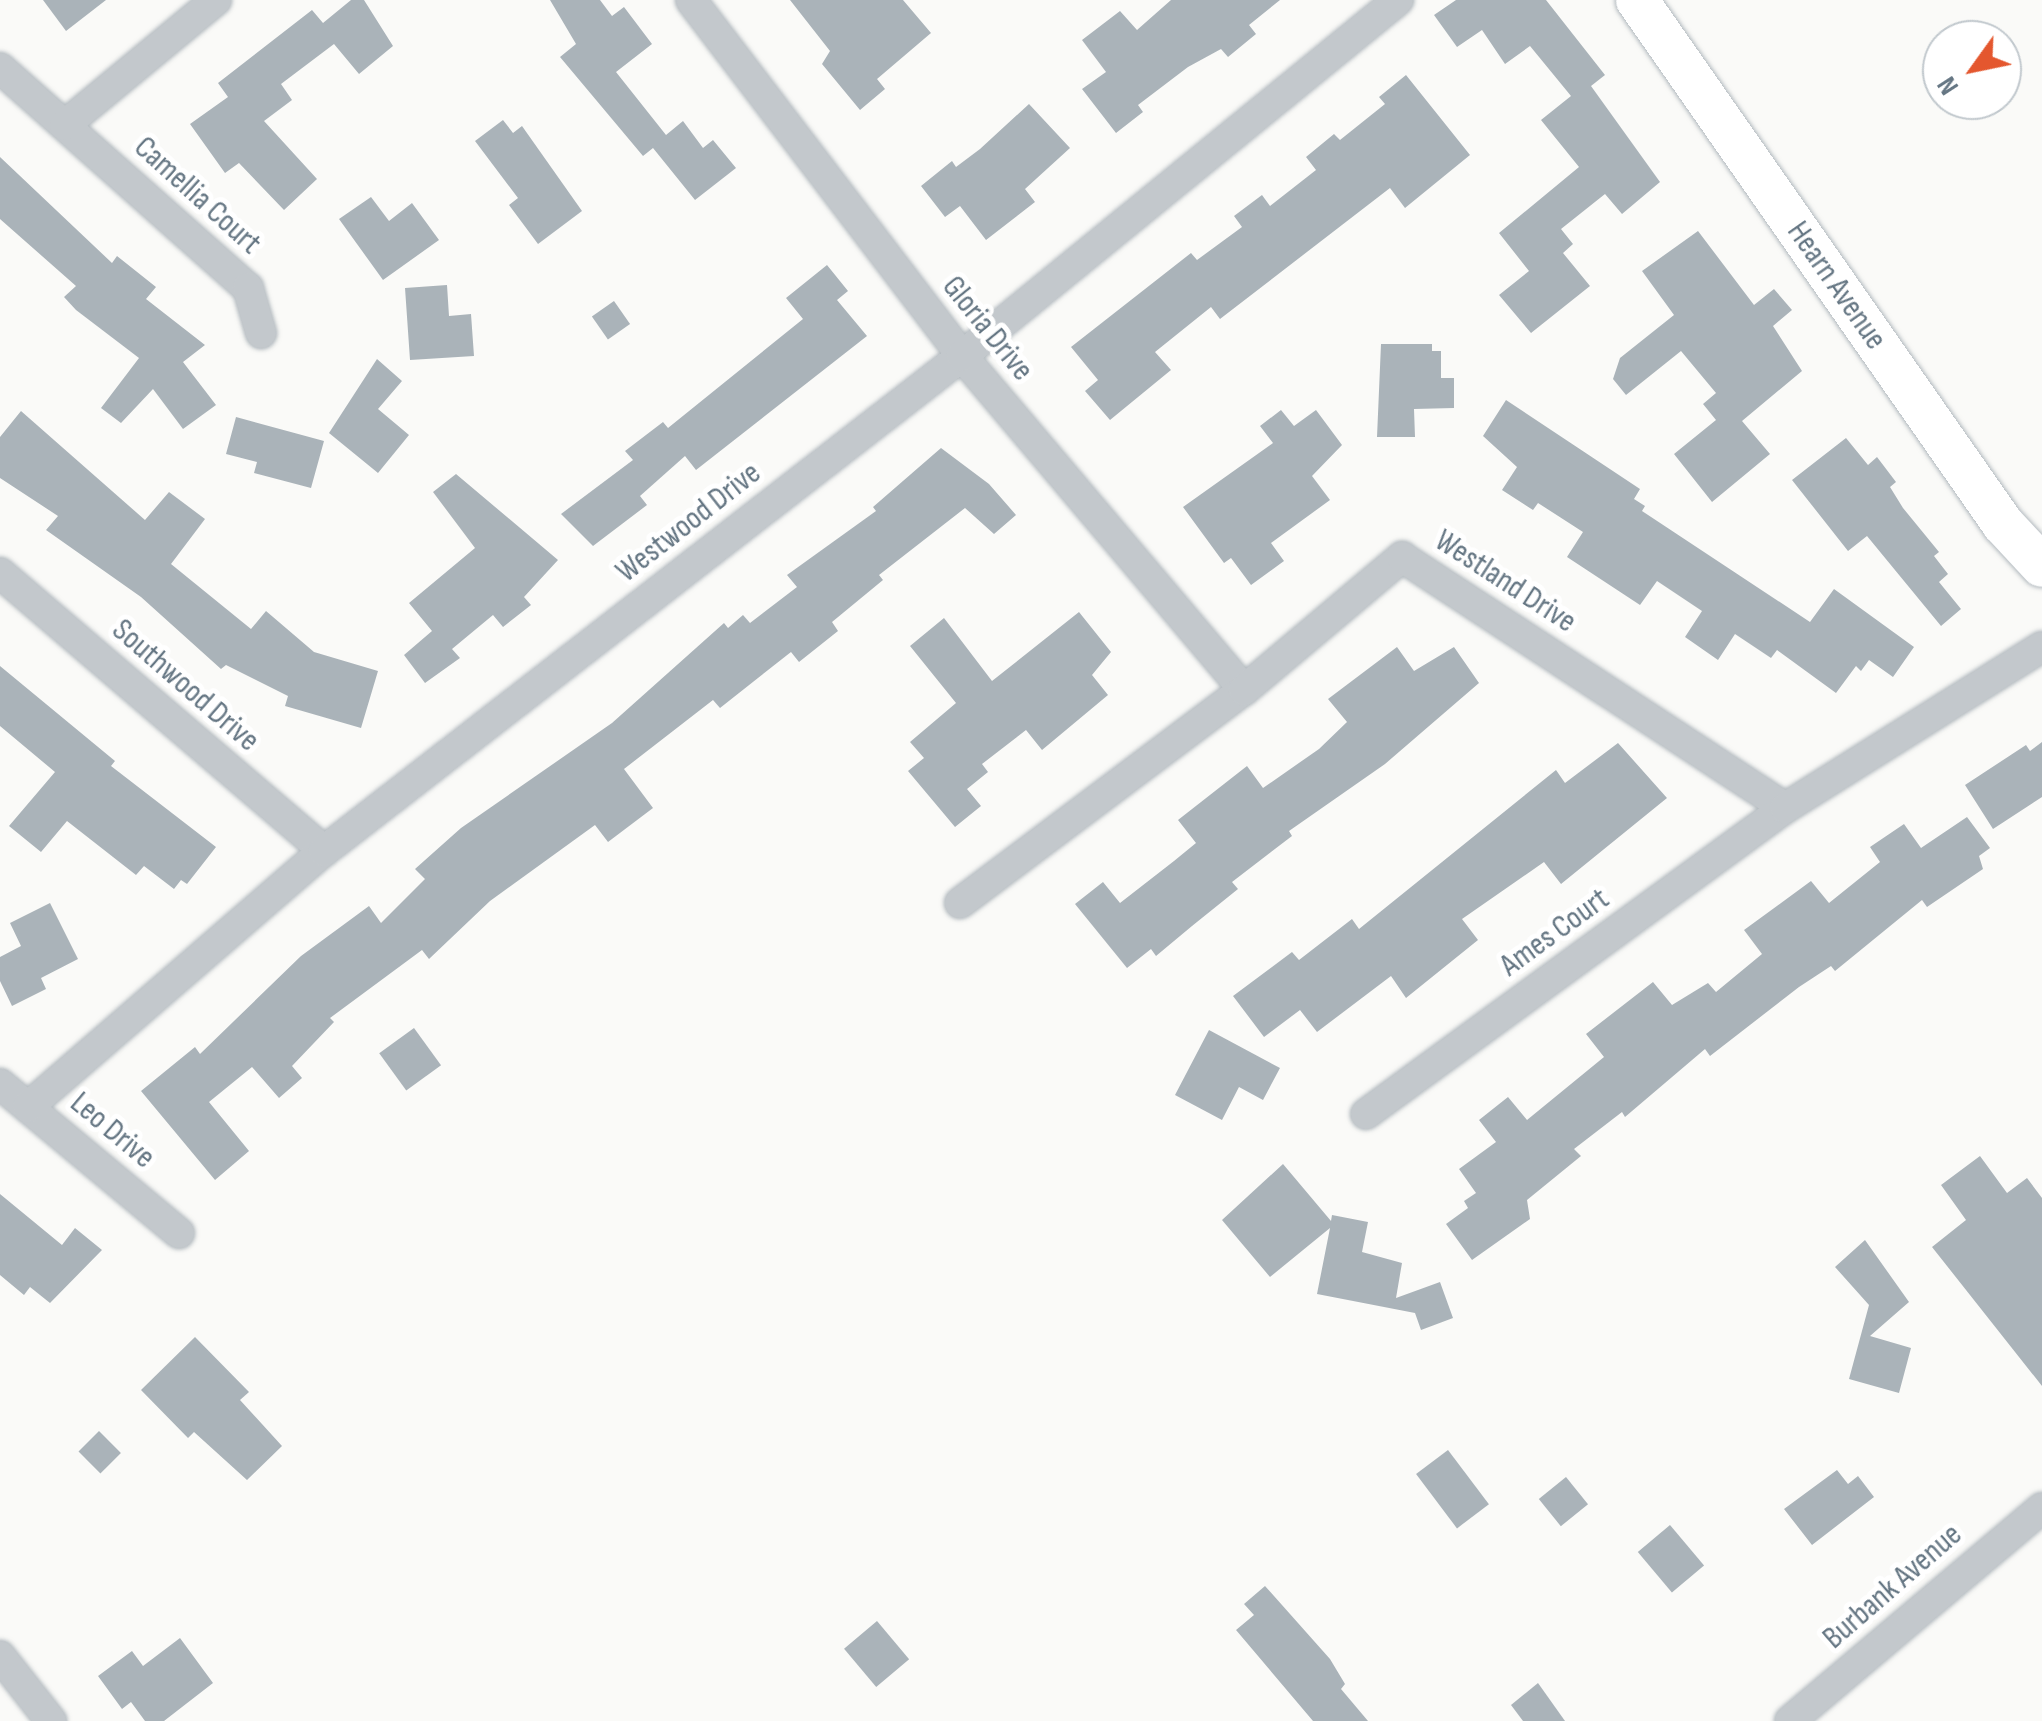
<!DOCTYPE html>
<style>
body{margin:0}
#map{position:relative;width:2042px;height:1721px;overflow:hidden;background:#fafaf8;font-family:"Sofia Sans Condensed",sans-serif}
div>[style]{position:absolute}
.building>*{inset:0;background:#aab3b9;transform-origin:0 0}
.roads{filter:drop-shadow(0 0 2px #b3babf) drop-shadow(0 0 2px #b3babf)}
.minor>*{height:30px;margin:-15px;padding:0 15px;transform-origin:15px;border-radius:15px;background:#c3c8cc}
.secondary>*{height:42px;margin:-21px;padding:0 21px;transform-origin:21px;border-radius:21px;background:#fff}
span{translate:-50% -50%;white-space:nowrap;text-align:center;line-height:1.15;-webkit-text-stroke:10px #fff;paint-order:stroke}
.street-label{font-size:32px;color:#657683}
.north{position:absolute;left:1922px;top:20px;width:100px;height:100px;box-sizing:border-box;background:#fff;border:2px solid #c1c8cd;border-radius:50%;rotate:237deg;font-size:28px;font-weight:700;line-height:40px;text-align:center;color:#657683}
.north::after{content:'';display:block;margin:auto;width:35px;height:45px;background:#e4572e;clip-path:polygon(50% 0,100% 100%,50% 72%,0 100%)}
</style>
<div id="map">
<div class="building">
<i style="clip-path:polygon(43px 0,106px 0,66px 31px)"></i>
<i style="clip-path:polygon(351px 0,364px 0,393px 46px,359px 74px,334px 44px,281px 84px,292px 100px,264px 121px,317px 179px,284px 210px,239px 163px,225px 173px,190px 124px,228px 97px,218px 83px,312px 10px,323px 23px)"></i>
<i style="clip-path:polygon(550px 0,600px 0,612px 16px,624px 7px,652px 44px,616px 72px,666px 135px,683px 121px,703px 148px,713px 140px,736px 168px,695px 200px,653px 148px,643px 156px,560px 57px,576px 44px)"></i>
<i style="clip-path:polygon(790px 0,903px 0,931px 33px,877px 79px,885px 89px,860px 110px,822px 64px,830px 51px)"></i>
<i style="clip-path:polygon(1171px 0,1280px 0,1249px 25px,1256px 34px,1228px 57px,1221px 49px,1188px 67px,1138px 105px,1143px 112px,1116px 133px,1082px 89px,1106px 72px,1082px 40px,1120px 11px,1137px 30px)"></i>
<i style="clip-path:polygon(1456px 0,1546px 0,1605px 75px,1591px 86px,1660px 182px,1622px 214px,1605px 194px,1561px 229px,1573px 244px,1563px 253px,1590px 286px,1531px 333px,1499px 295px,1529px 271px,1499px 233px,1579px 167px,1541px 120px,1571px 96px,1530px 46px,1505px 64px,1482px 30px,1457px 47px,1434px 15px)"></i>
<i style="clip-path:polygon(1406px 75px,1470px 155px,1405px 208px,1390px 188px,1220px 319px,1211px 307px,1155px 352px,1171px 370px,1110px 420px,1085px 391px,1098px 380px,1071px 347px,1191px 253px,1197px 260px,1242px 227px,1234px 216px,1262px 195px,1270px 206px,1316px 170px,1306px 157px,1334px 134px,1340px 140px,1385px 104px,1379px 97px)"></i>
<i style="clip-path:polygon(1029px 104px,1070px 148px,1025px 189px,1035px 202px,986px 240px,960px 206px,945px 217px,921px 186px,952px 161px,956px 167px,980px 149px)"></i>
<i style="clip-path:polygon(503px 120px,513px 133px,522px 126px,582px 211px,538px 244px,509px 205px,518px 198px,475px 141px)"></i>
<i style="clip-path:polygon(0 157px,112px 263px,117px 256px,156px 287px,146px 299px,205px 345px,183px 362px,216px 405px,183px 429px,153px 389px,121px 423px,101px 408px,139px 358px,76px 310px,64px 297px,76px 286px,0 219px)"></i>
<i style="clip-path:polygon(371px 197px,389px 221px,412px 203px,439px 240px,383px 280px,339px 219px)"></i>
<i style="clip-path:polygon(1698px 231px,1754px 305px,1774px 289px,1792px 310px,1773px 326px,1802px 371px,1742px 421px,1770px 454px,1712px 502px,1674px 454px,1716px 420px,1703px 404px,1716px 393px,1681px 351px,1626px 395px,1613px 379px,1620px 358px,1674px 315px,1642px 271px)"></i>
<i style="clip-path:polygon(827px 265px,848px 291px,837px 300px,867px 336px,696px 470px,685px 456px,640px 496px,647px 505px,593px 546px,561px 514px,633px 460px,625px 451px,663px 422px,668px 428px,803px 319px,786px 298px)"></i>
<i style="clip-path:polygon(447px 285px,449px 316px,471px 314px,474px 356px,410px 360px,405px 288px)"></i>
<i style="left:614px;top:301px;width:28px;height:27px;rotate:55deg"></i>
<i style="clip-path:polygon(1381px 344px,1432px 344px,1432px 351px,1441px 351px,1441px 378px,1454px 378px,1454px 408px,1414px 409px,1415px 437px,1377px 437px)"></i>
<i style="clip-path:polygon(377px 359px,402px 381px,378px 409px,409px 435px,378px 473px,329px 433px)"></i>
<i style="clip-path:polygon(1506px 400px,1640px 489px,1634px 499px,1645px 506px,1642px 511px,1810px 622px,1834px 589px,1914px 647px,1893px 677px,1869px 660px,1861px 671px,1856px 666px,1836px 693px,1777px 650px,1771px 658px,1735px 634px,1718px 660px,1685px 637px,1702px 611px,1657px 581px,1640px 605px,1567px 557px,1583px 532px,1538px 503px,1533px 510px,1502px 490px,1517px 467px,1483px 436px)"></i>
<i style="clip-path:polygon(1281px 410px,1294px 426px,1316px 410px,1342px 445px,1312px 476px,1330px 500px,1271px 543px,1284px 561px,1251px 585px,1231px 558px,1224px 563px,1183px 507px,1273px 443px,1260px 426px)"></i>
<i style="clip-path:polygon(21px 411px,145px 520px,169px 492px,205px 519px,171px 564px,251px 629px,266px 611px,314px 652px,378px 671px,361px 728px,285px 706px,288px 696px,226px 665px,221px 669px,141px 597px,46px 530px,58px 516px,0 478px,0 437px)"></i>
<i style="clip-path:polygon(236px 417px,324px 441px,311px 488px,254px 473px,257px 462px,226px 454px)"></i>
<i style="clip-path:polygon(1846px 438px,1868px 465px,1877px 457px,1896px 482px,1890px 487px,1903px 508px,1939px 552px,1934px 556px,1948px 574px,1939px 582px,1961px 609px,1941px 626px,1867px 536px,1848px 551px,1792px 480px)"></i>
<i style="clip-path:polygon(941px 448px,989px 484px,1016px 515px,994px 534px,965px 508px,879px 575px,883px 580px,832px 622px,838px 631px,799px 662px,791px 652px,720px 708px,713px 700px,624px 769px,653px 808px,608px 842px,595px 825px,490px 901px,429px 959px,422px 950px,330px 1018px,334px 1022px,292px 1066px,302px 1078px,279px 1098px,252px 1067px,209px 1102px,249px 1151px,215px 1180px,141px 1091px,195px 1047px,200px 1054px,301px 956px,369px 906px,381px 923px,425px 879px,415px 869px,461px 828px,612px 723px,724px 623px,728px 628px,743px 615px,750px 623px,797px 587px,787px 575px,876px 511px,873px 507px)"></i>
<i style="clip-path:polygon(456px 474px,558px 560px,524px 597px,531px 605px,503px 627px,493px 615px,452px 649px,460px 658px,425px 683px,404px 655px,432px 631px,409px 603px,475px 548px,433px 492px)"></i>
<i style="clip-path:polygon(1079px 612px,1111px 652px,1092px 675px,1108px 695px,1042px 750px,1026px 730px,982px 764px,988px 772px,967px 789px,981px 806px,955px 827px,908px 771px,924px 758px,910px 742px,956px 703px,910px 646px,944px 618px,992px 681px)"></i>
<i style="clip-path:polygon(1397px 647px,1414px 671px,1454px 647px,1479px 683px,1385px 764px,1289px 831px,1292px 836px,1232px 882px,1238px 889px,1192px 926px,1156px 956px,1151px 949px,1127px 968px,1075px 904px,1103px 882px,1120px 903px,1174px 861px,1196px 843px,1178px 820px,1247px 766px,1263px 788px,1319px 749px,1347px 722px,1328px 699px)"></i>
<i style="clip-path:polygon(0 666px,115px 761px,111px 766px,216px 847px,187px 884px,181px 880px,174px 889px,144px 866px,136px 875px,67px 821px,41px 852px,9px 826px,55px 772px,0 726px)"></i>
<i style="clip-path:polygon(2042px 742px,2042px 797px,1993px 829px,1965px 785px,2026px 745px,2030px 751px)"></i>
<i style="clip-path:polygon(1618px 743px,1667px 798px,1561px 884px,1544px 862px,1462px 919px,1478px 940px,1406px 998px,1391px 976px,1317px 1032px,1300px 1010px,1264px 1037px,1233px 996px,1292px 952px,1299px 960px,1352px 919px,1359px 929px,1556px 770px,1565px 783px)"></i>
<i style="clip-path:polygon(1967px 817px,1990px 848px,1979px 856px,1983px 869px,1927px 907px,1922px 900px,1835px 971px,1831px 966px,1799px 987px,1710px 1056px,1705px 1049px,1625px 1117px,1622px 1112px,1574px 1149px,1581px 1156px,1527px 1200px,1530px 1219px,1472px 1260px,1446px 1224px,1468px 1208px,1464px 1201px,1476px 1193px,1459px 1169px,1496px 1142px,1479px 1120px,1508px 1097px,1527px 1120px,1604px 1057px,1586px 1034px,1653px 982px,1672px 1005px,1708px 983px,1716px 992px,1762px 954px,1744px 930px,1811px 881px,1829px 903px,1880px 862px,1870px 847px,1904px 824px,1921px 848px)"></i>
<i style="clip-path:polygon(50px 903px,78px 959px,41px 978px,46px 989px,12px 1006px,0 981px,0 957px,21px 946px,10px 923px)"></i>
<i style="left:414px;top:1028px;width:46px;height:43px;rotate:54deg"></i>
<i style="clip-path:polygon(1209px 1030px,1280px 1068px,1263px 1100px,1239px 1087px,1222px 1120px,1175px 1095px)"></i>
<i style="clip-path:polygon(1980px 1156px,2007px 1193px,2027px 1178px,2042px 1198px,2042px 1386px,1932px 1247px,1966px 1220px,1941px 1185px)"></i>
<i style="clip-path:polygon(1283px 1164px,1331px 1221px,1332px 1215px,1368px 1222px,1362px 1252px,1402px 1263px,1396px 1298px,1440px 1282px,1453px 1318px,1421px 1330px,1415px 1313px,1317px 1294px,1330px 1228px,1270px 1277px,1222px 1220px)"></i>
<i style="clip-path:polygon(0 1194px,62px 1245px,75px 1228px,102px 1250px,50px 1303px,30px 1287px,24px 1295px,0 1275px)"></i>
<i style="clip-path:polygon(1865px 1240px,1909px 1302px,1870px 1336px,1911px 1348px,1899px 1393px,1849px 1379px,1869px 1305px,1835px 1267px)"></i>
<i style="clip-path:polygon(195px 1337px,249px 1392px,240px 1400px,282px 1446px,247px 1480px,194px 1432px,188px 1438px,141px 1390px)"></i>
<i style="left:99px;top:1431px;width:31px;height:29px;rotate:45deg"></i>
<i style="left:1448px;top:1450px;width:68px;height:40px;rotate:53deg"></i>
<i style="clip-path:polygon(1837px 1470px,1848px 1484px,1858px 1476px,1874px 1497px,1812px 1545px,1784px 1509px)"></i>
<i style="left:1566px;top:1477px;width:35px;height:35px;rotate:51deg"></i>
<i style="left:1670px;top:1525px;width:53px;height:42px;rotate:50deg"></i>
<i style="clip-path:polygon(1265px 1586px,1330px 1659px,1345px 1684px,1341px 1689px,1368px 1721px,1313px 1721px,1236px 1630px,1254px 1615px,1244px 1604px)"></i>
<i style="left:877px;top:1621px;width:50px;height:43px;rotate:50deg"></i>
<i style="clip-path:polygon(180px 1638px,213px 1683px,164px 1721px,145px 1721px,131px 1702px,122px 1709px,98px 1676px,132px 1651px,143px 1666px)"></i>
<i style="clip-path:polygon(1538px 1683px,1565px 1721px,1523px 1721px,1511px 1705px)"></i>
</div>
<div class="roads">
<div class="minor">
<i style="left:691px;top:0;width:447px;rotate:52.7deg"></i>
<i style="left:962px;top:356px;width:437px;rotate:49.8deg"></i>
<i style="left:0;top:68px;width:332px;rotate:41.6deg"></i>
<i style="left:248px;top:288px;width:47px;rotate:73.9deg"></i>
<i style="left:65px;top:125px;width:196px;rotate:-39.6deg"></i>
<i style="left:0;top:573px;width:427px;rotate:40.6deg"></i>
<i style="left:960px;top:903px;width:355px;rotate:-36.9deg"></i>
<i style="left:1244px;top:690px;width:207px;rotate:-40.1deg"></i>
<i style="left:1402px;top:557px;width:458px;rotate:33.2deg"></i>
<i style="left:0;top:1084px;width:233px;rotate:39.8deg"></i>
<i style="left:28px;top:1107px;width:391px;rotate:-40.9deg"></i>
<i style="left:324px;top:851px;width:808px;rotate:-37.81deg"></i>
<i style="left:962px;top:356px;width:563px;rotate:-39.23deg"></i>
<i style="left:1366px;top:1114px;width:519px;rotate:-36.14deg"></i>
<i style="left:1785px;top:808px;width:303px;rotate:-32.1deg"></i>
<i style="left:0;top:1656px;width:83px;rotate:51.9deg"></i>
<i style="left:1790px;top:1721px;width:330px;rotate:-40.2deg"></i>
</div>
<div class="secondary">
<i style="left:1637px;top:0;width:639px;rotate:55.07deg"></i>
<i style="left:2003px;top:524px;width:57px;rotate:47.1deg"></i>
</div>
</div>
<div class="street-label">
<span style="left:197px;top:196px;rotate:42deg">Camellia Court</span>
<span style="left:1836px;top:286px;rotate:55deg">Hearn Avenue</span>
<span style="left:987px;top:329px;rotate:51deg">Gloria Drive</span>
<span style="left:689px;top:523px;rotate:-38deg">Westwood Drive</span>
<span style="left:1505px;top:582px;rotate:33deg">Westland Drive</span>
<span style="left:185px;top:686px;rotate:41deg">Southwood Drive</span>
<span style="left:1555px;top:933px;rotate:-36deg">Ames Court</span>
<span style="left:112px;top:1131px;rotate:40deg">Leo Drive</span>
<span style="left:1893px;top:1587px;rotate:-41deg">Burbank Avenue</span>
</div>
<div class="north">N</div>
</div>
